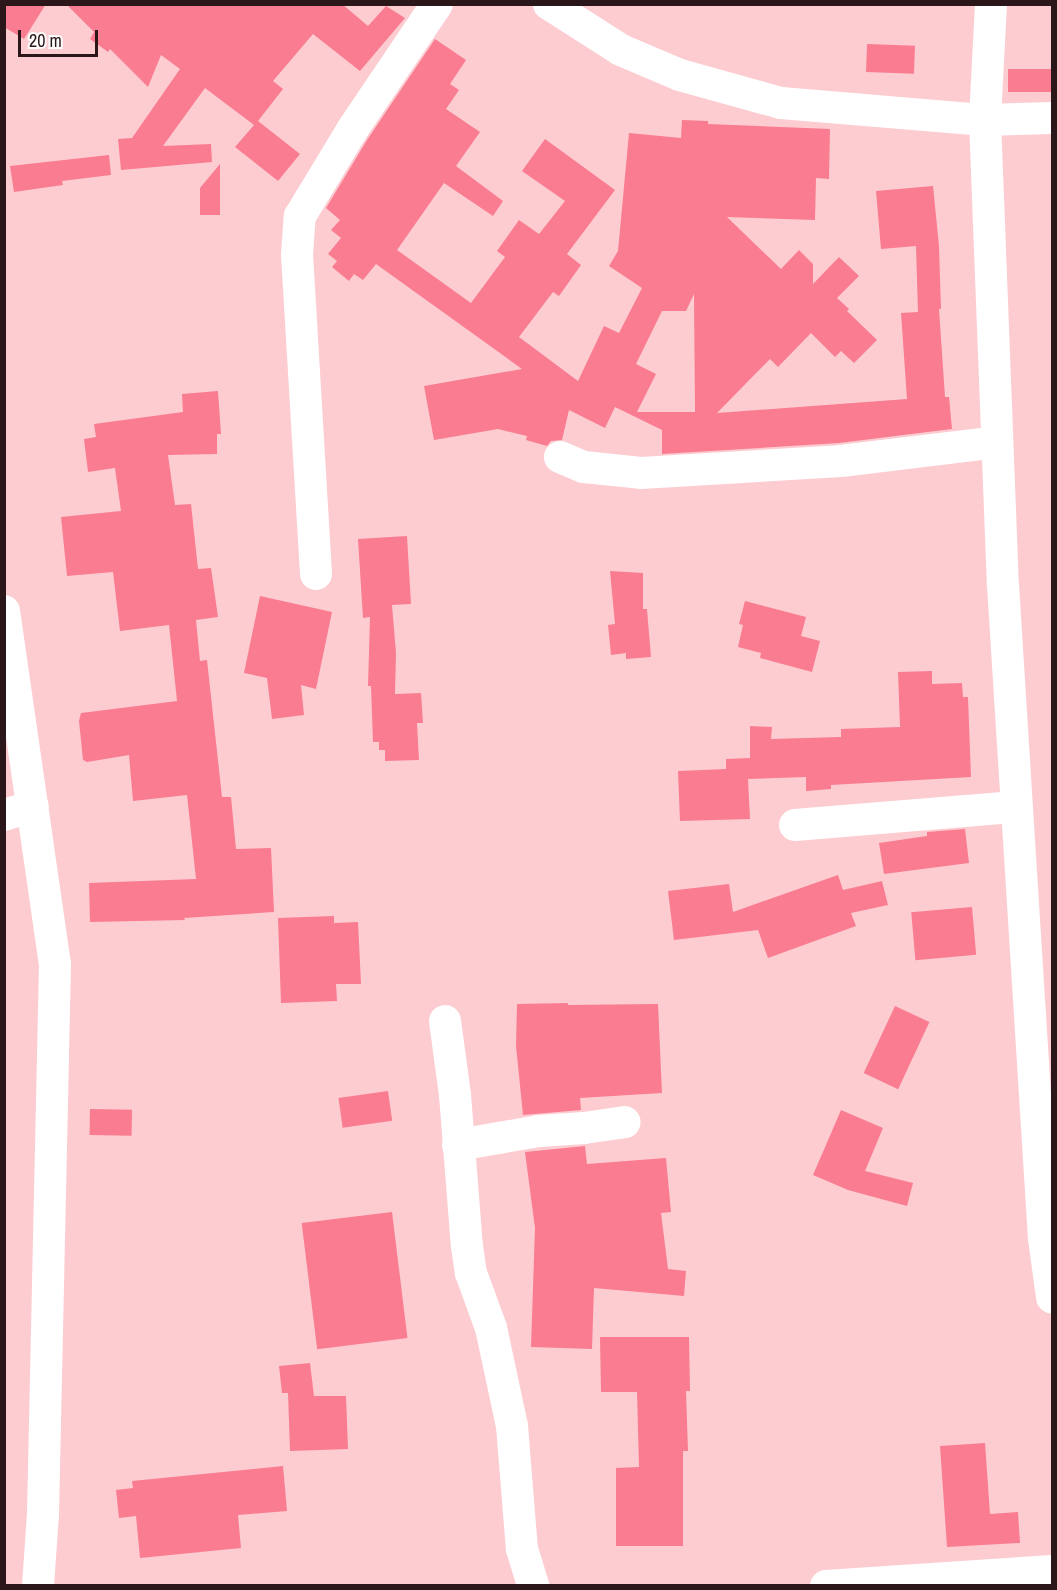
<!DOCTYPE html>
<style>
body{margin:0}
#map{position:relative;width:1057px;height:1590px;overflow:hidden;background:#fdccd1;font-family:"Archivo Narrow",sans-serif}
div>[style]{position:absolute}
.building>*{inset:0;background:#f97c91;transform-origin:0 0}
.minor>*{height:32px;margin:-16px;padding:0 16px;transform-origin:16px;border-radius:16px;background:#fff}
span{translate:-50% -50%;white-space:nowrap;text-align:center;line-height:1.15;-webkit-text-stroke:5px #fbfbfb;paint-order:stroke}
.frame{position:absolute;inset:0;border:6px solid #2b1619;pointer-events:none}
.scale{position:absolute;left:18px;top:30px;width:80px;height:27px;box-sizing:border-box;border:3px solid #2b1619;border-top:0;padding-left:8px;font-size:18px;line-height:21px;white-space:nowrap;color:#2b1619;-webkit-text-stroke:4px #fbfbfb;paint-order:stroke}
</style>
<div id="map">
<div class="building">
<i style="clip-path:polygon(4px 4px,46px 4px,24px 39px,4px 27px)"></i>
<i style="clip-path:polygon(66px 4px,342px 4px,368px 26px,386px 6px,405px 18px,360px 71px,313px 34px,273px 81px,283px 89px,258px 121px,300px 154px,278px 181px,235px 147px,254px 125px,205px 88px,163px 146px,211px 144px,212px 162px,121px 170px,118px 139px,132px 138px,180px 69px,161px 55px,148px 87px,110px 49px,108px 52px,90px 39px,94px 32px)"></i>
<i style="clip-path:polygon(evenodd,435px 39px,466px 60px,450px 84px,459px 90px,446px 109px,480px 132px,456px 166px,503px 201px,493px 216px,444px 183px,397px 250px,471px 303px,505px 257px,497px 251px,519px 220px,539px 234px,565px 201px,522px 171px,545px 139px,615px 190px,567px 254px,581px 265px,559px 296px,553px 292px,519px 337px,578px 381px,604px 326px,619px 333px,642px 288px,609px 266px,618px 251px,629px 133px,681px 138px,682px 120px,708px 121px,708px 124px,830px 129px,829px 179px,816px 178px,815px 220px,727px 217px,781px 269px,799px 250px,813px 264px,813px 284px,839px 257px,859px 276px,837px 298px,849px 309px,847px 311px,877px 340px,854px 363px,841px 351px,835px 357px,811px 333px,778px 367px,770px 359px,717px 413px,907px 399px,901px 313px,918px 312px,916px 246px,881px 249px,876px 191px,933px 186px,939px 246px,941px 309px,939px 309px,945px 397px,949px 397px,952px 429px,839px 443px,662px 454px,662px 430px,615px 407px,605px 428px,569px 410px,562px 440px,551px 441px,547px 446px,526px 440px,527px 436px,498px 429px,434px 440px,424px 386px,522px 369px,376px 264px,363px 280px,354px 274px,349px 281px,332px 267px,337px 261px,328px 254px,341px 238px,331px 230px,340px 220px,326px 208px,367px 140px,435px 39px,694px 294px,695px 412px,637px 412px,656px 374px,636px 364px,662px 311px,686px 311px,694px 294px)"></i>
<i style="left:867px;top:44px;width:48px;height:28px;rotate:2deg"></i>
<i style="left:1053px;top:69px;width:23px;height:45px;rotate:90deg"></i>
<i style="clip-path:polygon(109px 155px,111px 175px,62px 181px,63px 185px,14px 192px,10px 166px)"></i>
<i style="clip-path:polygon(220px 164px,220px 215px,200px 215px,200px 188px)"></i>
<i style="clip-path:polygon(218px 391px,221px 434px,217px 434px,217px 454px,168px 455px,175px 505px,191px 504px,198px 569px,211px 568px,218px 617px,196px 620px,200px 661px,207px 660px,222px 797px,231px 797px,236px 849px,271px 848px,274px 912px,184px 918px,185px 920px,90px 922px,89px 883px,196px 879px,187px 795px,133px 801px,129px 755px,87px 762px,83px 760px,79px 721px,81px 713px,177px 701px,169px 625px,120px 631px,113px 572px,67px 576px,61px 517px,121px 511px,115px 468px,88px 472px,84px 439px,96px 437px,94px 424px,183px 412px,182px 394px)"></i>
<i style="clip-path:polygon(407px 536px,411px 604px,392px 605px,396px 653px,395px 694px,421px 693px,423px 723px,417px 723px,419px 760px,385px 761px,385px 750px,379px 750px,379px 742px,373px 742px,371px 686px,368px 686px,370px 617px,363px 618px,358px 539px)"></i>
<i style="clip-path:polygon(610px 571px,643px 573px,643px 609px,647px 609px,651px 657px,626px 659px,626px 653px,611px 655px,608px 625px,615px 624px)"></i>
<i style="clip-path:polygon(260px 596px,332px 612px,316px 689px,301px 685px,304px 715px,272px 719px,267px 678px,244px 673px)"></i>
<i style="clip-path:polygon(745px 601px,806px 617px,801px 636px,820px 641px,812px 672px,760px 658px,761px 653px,738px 647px,743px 625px,739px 624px)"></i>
<i style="clip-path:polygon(932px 671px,932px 684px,962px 683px,963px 697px,968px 697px,971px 777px,831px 785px,831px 789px,806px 791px,806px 777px,748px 779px,750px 819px,680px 821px,678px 771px,726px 769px,726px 759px,750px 758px,750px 726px,772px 727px,771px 739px,841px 737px,841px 729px,900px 727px,898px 672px)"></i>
<i style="clip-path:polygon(965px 829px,969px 863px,884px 874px,879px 843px,927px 836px,927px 832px)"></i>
<i style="clip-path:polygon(838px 875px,843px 890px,882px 881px,888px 905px,851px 913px,856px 926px,768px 958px,758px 930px,674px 940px,668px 891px,729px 884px,733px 912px)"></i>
<i style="left:972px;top:907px;width:48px;height:61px;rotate:85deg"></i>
<i style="clip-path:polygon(334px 916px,334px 923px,358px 922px,361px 984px,336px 984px,337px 1001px,281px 1003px,278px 918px)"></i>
<i style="clip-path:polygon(568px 1003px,568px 1005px,658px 1004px,662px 1093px,580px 1098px,581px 1110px,523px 1115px,516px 1046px,517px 1004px)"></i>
<i style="left:895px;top:1006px;width:38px;height:74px;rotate:25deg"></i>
<i style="left:388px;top:1091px;width:30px;height:50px;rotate:82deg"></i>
<i style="left:90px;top:1109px;width:42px;height:26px;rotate:1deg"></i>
<i style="clip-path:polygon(841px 1110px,883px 1128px,865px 1171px,913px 1183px,907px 1206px,848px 1190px,813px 1175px)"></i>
<i style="clip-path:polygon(585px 1146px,587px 1164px,666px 1158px,671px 1212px,661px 1213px,668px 1269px,686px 1271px,684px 1296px,594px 1288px,592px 1349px,531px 1347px,535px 1228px,525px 1152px)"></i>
<i style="left:392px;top:1212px;width:127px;height:91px;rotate:83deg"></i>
<i style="clip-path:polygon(600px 1337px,689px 1337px,690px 1391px,686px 1391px,688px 1451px,683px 1451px,683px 1546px,616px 1546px,616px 1468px,639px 1467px,637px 1392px,601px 1392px)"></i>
<i style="clip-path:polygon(310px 1363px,314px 1396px,346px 1396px,348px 1449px,290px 1451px,288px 1393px,282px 1393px,279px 1366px)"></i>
<i style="clip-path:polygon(985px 1443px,990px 1514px,1018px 1512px,1020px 1543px,947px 1547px,940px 1446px)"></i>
<i style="clip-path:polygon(283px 1466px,287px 1511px,238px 1515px,241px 1548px,140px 1558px,136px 1516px,119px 1518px,116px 1490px,133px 1488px,132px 1481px)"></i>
</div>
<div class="minor">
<i style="left:549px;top:4px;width:85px;rotate:32.6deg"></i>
<i style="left:621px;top:50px;width:64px;rotate:23deg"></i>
<i style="left:680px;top:75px;width:105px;rotate:15.5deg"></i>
<i style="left:781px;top:103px;width:205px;rotate:4.8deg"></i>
<i style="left:985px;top:120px;width:67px;rotate:-1.7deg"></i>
<i style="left:991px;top:4px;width:116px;rotate:93deg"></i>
<i style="left:985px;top:120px;width:465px;rotate:87.8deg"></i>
<i style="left:1003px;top:585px;width:654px;rotate:86.41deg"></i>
<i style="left:1044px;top:1238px;width:60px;rotate:82.3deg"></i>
<i style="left:560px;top:457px;width:26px;rotate:23deg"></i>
<i style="left:584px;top:467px;width:57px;rotate:6deg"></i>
<i style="left:641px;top:473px;width:200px;rotate:-3.4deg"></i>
<i style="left:841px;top:461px;width:157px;rotate:-6.9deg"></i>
<i style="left:316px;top:574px;width:320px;rotate:-93.4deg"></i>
<i style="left:297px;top:255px;width:39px;rotate:-86deg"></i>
<i style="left:300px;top:216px;width:100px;rotate:-58.8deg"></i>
<i style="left:352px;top:130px;width:152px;rotate:-56deg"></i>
<i style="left:4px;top:611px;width:357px;rotate:81.8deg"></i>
<i style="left:55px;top:964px;width:550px;rotate:91.25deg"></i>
<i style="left:43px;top:1514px;width:72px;rotate:94deg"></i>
<i style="left:4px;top:815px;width:30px;rotate:-17deg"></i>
<i style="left:795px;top:825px;width:221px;rotate:-4.7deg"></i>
<i style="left:445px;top:1021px;width:75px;rotate:82.3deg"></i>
<i style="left:455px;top:1095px;width:151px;rotate:85.5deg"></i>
<i style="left:467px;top:1246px;width:27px;rotate:82deg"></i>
<i style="left:471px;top:1273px;width:59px;rotate:70deg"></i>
<i style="left:491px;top:1328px;width:100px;rotate:77.9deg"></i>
<i style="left:512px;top:1426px;width:123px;rotate:85.4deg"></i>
<i style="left:522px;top:1549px;width:39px;rotate:73deg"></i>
<i style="left:458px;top:1145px;width:82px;rotate:-9.8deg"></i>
<i style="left:539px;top:1131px;width:45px;rotate:-3.8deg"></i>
<i style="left:584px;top:1128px;width:41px;rotate:-8.3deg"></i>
<i style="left:826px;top:1586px;width:226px;rotate:-3.8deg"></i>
</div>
<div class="frame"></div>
<div class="scale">20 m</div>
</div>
